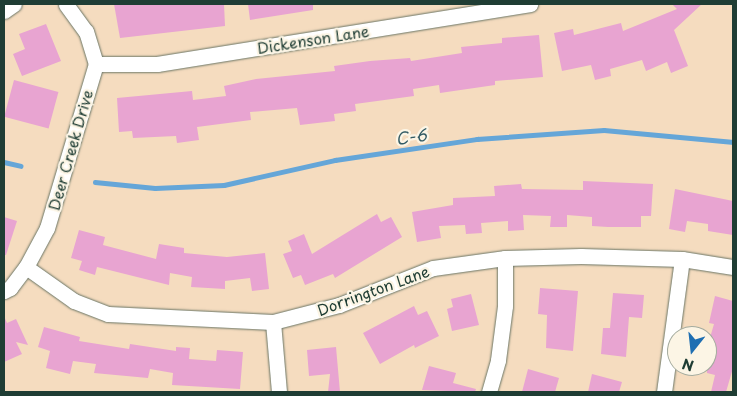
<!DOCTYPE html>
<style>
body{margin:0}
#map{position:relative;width:737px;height:396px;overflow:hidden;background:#f5dcbf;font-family:"Playpen Sans",sans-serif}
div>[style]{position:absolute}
.stream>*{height:4.5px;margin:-2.25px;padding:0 2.25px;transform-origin:2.25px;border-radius:2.25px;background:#65a6d8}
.building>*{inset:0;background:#e8a4d1;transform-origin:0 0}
.roads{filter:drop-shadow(0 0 1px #6a7565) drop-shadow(0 0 1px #6a7565)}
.minor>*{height:15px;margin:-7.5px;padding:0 7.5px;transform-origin:7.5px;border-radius:7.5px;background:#fff}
span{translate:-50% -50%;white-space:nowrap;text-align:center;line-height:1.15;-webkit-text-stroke:4.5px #fcf5e5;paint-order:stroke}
.street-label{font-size:15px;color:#1f3d34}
.water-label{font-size:16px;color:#345c65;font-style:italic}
.frame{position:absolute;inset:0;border:5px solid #1f3d34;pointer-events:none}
.north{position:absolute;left:667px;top:326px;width:50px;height:50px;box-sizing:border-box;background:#fcf5e5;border:1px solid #a4ab9e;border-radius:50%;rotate:196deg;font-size:14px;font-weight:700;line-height:20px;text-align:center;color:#1f3d34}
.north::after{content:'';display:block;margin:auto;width:18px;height:22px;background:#1f6fb2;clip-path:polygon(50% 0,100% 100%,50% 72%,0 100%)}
</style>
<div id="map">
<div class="stream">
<i style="left:4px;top:162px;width:17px;rotate:13deg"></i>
<i style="left:95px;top:182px;width:60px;rotate:5.7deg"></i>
<i style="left:155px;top:188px;width:69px;rotate:-2.5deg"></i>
<i style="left:224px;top:185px;width:114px;rotate:-12.7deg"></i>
<i style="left:335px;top:160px;width:144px;rotate:-8.4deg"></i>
<i style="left:477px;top:139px;width:127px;rotate:-4.1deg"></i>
<i style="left:604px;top:130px;width:130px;rotate:5.3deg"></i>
</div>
<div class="building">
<i style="clip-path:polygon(114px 4px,224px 4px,225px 26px,120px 38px)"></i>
<i style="clip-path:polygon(248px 4px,313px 4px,313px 10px,250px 20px)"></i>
<i style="clip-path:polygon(672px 4px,702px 4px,674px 30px,688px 66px,671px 73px,667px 62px,646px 71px,642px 60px,610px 69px,611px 76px,595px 80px,591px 65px,562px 71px,554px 33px,573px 29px,574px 35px,621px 23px,623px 31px,677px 9px)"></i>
<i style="clip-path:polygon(46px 24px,61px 61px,22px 76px,13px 54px,25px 49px,19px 34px)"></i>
<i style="clip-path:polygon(539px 35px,543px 77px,495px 81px,495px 85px,440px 93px,439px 85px,413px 89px,414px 96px,355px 104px,356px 111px,334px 114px,335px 121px,300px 125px,297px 108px,250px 112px,251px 120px,197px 127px,199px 140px,177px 143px,176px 136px,133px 138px,132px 131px,119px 132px,117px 98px,192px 91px,193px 100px,226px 96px,224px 86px,256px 79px,335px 71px,334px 66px,370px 61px,410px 58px,411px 61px,462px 53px,461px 47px,502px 43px,502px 38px)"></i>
<i style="left:14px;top:80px;width:46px;height:38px;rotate:15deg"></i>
<i style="clip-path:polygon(583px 181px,653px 184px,651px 216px,641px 216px,641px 227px,608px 227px,592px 226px,592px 217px,567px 215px,567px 227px,550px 227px,551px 216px,523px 215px,524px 230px,508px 231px,508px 221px,481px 223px,482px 233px,466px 234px,465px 225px,439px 226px,441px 238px,417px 242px,412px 212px,453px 205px,453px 198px,495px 196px,494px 186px,521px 184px,522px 189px,583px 190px)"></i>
<i style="clip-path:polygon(675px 189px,733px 201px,733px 235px,708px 231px,708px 224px,687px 221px,685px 232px,669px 229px)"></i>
<i style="clip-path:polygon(377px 214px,381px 222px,391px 217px,402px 237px,335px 278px,333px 274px,305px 285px,301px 275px,293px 278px,283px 254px,292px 251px,288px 241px,304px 234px,312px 254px)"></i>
<i style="clip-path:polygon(4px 217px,17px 221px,6px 255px,4px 255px)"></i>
<i style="clip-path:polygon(79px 230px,105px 237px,103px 245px,156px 259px,159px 244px,184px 248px,184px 253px,227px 257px,265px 253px,269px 289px,252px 291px,250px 278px,225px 281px,225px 289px,191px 287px,192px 277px,170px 273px,169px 285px,97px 267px,95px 275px,79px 270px,82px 261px,71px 258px)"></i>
<i style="clip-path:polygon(540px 288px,578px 291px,573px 351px,546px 348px,547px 315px,538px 314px)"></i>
<i style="clip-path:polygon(613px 293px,644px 295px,642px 318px,629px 317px,626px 357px,601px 354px,603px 328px,610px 328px)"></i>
<i style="clip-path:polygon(471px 294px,479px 325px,452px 331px,447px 309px,453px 307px,451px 299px)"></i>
<i style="clip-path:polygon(715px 296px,733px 301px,733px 368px,726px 392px,711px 392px,715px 375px,707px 373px,707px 348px,714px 324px,709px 323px)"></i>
<i style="clip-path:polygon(414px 306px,418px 315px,427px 311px,439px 336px,415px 348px,414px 345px,380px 364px,363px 333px)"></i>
<i style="clip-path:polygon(4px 316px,7px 323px,16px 319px,28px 345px,16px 342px,22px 354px,4px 362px)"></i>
<i style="clip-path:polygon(44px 327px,80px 337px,79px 341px,129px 349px,130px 344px,176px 351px,176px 347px,190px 348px,189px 359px,216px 361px,217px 350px,243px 352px,240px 389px,172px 385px,173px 373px,150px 369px,148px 378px,94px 373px,96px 364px,73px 361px,70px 374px,46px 368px,50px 351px,38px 347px)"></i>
<i style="clip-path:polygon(336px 347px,340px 392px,328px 392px,330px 374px,309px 376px,307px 350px)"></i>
<i style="clip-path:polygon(429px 366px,456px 373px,453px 383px,476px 389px,475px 392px,422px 390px)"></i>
<i style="clip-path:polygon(528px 369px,559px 378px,555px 392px,522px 392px)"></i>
<i style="clip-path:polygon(592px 374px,622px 382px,619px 392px,588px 392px)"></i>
</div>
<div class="roads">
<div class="minor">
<i style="left:4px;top:11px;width:12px;rotate:-35deg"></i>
<i style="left:96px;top:64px;width:61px"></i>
<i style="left:157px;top:64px;width:378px;rotate:-9.1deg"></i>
<i style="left:26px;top:267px;width:59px;rotate:35.3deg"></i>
<i style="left:74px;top:301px;width:36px;rotate:21deg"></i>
<i style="left:108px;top:314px;width:165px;rotate:2.8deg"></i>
<i style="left:273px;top:322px;width:68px;rotate:-14.4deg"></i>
<i style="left:339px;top:305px;width:101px;rotate:-21.5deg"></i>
<i style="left:433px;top:268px;width:73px;rotate:-7.9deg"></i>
<i style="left:505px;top:258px;width:76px;rotate:-1.5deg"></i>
<i style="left:581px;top:256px;width:101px;rotate:1.7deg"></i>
<i style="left:682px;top:259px;width:52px;rotate:8.9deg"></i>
<i style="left:4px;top:291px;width:7px;rotate:-27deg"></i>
<i style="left:10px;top:288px;width:26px;rotate:-53deg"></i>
<i style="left:26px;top:267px;width:44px;rotate:-61.7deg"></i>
<i style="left:47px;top:228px;width:171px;rotate:-73.4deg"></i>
<i style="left:96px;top:64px;width:34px;rotate:-107deg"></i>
<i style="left:86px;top:32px;width:34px;rotate:-126deg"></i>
<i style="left:273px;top:322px;width:70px;rotate:85.1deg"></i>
<i style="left:489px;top:392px;width:33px;rotate:-74deg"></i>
<i style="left:498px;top:360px;width:54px;rotate:-82.6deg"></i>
<i style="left:505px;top:306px;width:48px;rotate:-90deg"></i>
<i style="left:664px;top:392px;width:134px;rotate:-82.3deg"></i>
</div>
</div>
<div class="street-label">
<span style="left:313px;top:39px;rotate:-9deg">Dickenson Lane</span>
<span style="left:70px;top:150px;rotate:-74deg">Deer Creek Drive</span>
<span style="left:373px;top:290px;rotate:-20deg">Dorrington Lane</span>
</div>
<div class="water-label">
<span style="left:411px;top:136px;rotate:-8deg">C-6</span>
</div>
<div class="frame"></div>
<div class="north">N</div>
</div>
